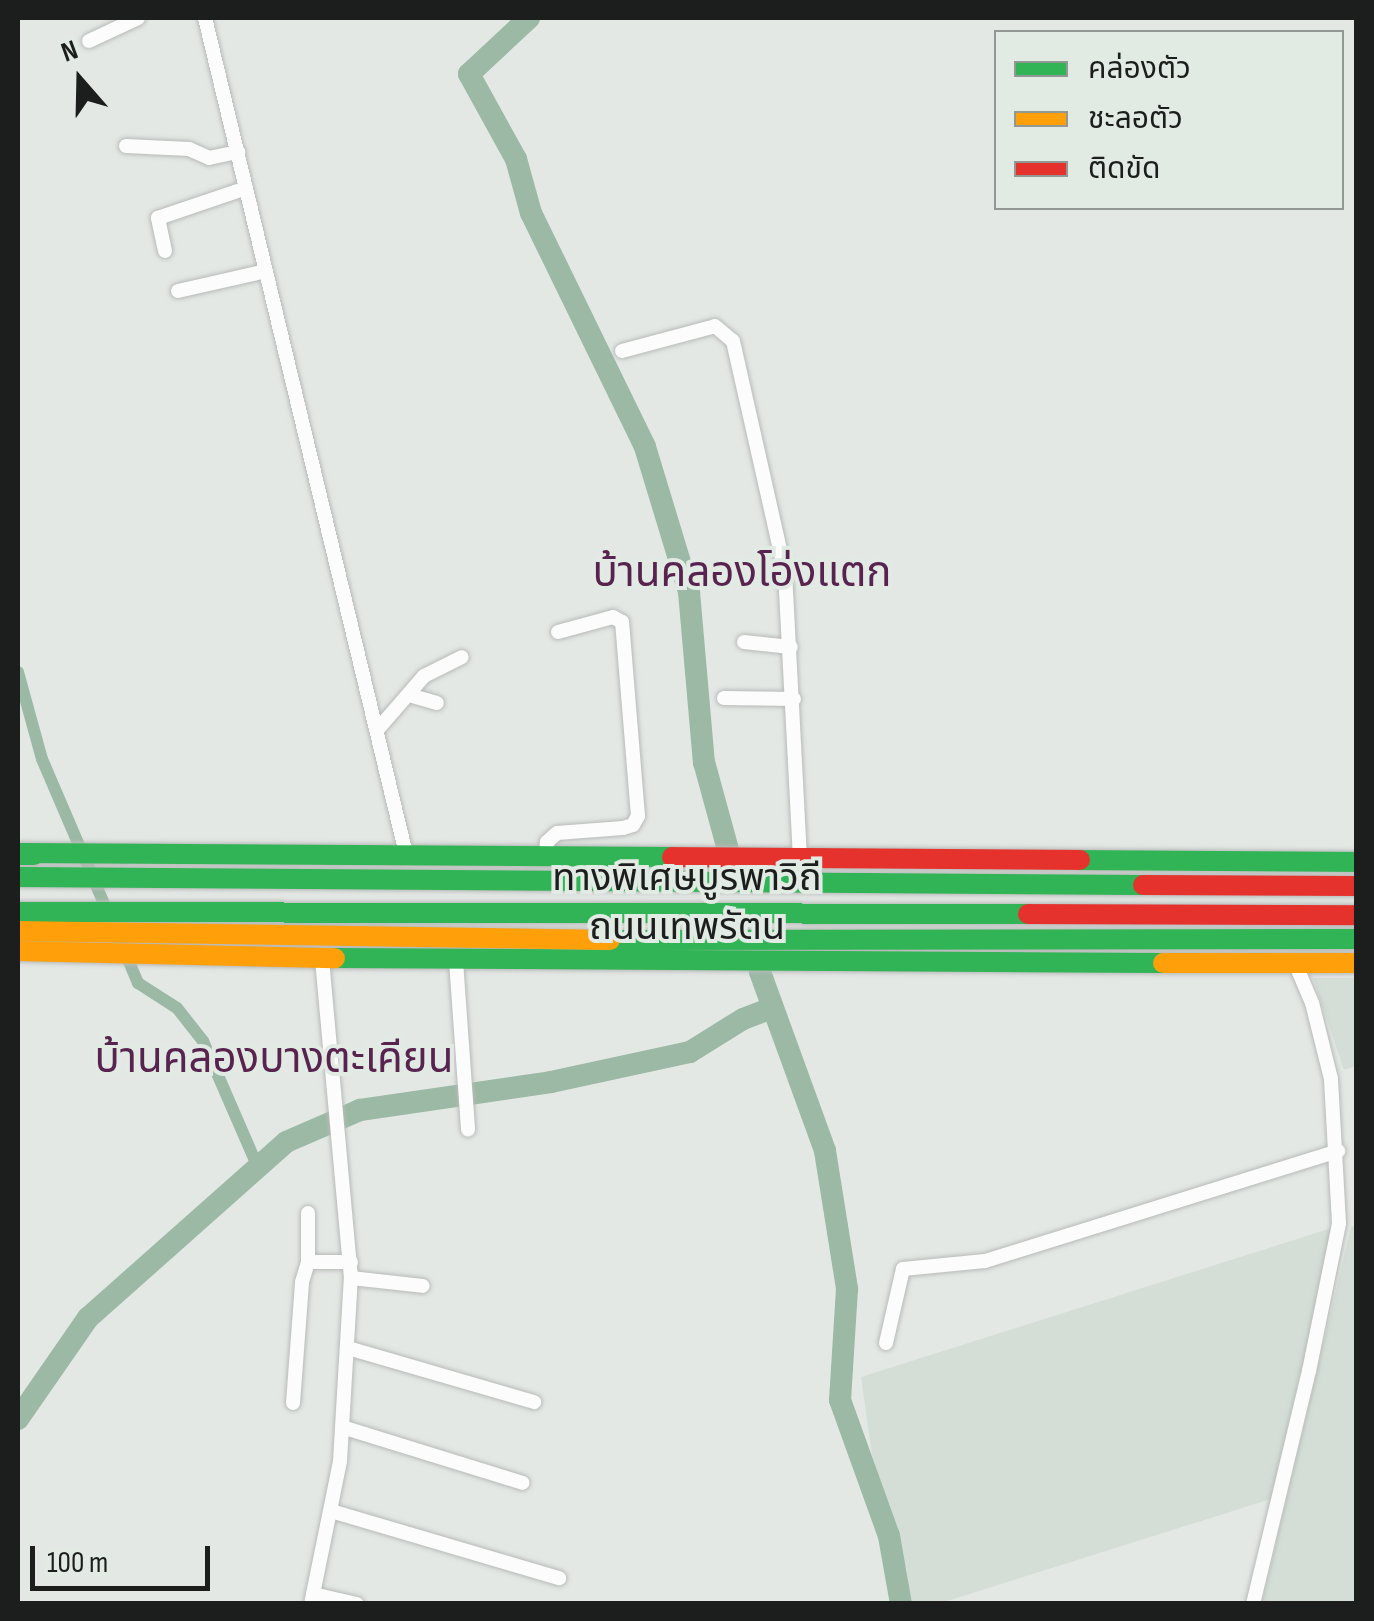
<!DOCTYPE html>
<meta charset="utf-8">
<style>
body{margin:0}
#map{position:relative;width:1374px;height:1621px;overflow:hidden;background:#e4e8e5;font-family:"Sofia Sans Condensed","Noto Sans Thai",sans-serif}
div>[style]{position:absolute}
.built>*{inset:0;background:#d4ded6}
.canal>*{height:12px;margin:-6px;padding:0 6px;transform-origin:6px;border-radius:6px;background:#9bb9a4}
.river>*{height:22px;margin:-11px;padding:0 11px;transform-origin:11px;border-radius:11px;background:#9bb9a4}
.roads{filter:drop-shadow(0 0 2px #b7bab8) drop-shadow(0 0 2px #b7bab8)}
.street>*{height:14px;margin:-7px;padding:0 7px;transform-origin:7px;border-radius:7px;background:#fbfcfb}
.fast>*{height:20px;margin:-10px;padding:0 10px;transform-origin:10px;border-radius:10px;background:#30b455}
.slow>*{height:20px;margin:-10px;padding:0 10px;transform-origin:10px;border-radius:10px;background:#ff9f0a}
.jam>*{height:20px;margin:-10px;padding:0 10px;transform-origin:10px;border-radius:10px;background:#e5322d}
span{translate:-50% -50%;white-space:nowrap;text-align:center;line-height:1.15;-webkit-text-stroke:8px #e2eae4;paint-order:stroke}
.street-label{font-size:38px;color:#1b1e1c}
.quarter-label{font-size:42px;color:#592350}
.frame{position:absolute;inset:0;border:20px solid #1b1e1c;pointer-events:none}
.legend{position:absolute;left:994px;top:30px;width:350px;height:180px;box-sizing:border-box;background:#e2eae4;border:2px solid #929894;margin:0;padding:12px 18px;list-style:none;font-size:30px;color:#1b1e1c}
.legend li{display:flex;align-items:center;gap:20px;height:50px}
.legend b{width:50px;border:2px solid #929894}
.north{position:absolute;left:30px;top:30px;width:100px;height:100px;-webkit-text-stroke:8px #e2eae4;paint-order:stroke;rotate:340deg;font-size:28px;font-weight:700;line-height:40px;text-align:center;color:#1b1e1c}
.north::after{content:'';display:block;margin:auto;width:35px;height:45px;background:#1b1e1c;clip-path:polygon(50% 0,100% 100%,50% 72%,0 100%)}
.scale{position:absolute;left:30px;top:1546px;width:180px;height:45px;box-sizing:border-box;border:5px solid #1b1e1c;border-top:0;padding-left:12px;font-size:30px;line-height:35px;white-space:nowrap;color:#1b1e1c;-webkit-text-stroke:8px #e2eae4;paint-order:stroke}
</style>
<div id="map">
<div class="built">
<i style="clip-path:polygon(1313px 978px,1356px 978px,1356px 1066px,1344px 1070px)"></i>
<i style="clip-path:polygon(1356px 1225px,1356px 1603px,1262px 1603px,1351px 1227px)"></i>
<i style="clip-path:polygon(1335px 1227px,1271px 1499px,941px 1603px,909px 1603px,907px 1571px,872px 1455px,861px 1377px)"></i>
</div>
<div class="canal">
<i style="left:18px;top:672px;width:90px;rotate:74.6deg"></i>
<i style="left:42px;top:759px;width:168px;rotate:66.8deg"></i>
<i style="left:124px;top:950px;width:36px;rotate:67deg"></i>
<i style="left:138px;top:983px;width:46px;rotate:32.7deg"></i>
<i style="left:177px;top:1008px;width:42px;rotate:51.8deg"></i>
<i style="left:203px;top:1041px;width:135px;rotate:66.5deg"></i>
</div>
<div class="river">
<i style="left:529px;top:18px;width:82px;rotate:137deg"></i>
<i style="left:469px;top:74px;width:97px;rotate:61.1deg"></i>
<i style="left:516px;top:159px;width:56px;rotate:74.5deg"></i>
<i style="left:531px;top:213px;width:260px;rotate:64deg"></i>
<i style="left:645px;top:447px;width:152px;rotate:73.1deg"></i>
<i style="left:689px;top:592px;width:171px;rotate:85deg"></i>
<i style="left:704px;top:762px;width:91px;rotate:74.7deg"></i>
<i style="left:760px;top:972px;width:190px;rotate:70deg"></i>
<i style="left:825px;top:1151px;width:140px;rotate:80.9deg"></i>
<i style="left:847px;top:1289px;width:111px;rotate:93.6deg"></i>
<i style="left:840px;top:1400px;width:145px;rotate:70.2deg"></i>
<i style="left:889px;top:1536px;width:69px;rotate:80deg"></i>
<i style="left:18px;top:1419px;width:123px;rotate:-55.3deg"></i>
<i style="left:88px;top:1318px;width:265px;rotate:-41.6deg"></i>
<i style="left:286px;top:1142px;width:81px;rotate:-23.4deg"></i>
<i style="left:360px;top:1110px;width:193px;rotate:-8.3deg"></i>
<i style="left:551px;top:1082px;width:142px;rotate:-12.2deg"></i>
<i style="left:690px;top:1052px;width:62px;rotate:-31.9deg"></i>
<i style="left:743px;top:1019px;width:31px;rotate:-21deg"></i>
</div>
<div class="roads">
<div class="street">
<i style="left:205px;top:18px;width:864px;rotate:76.48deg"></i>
<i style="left:89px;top:41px;width:54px;rotate:-25.1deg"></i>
<i style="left:126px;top:146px;width:63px;rotate:2.7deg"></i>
<i style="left:189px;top:149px;width:22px;rotate:24deg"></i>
<i style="left:209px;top:158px;width:30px;rotate:-12deg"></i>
<i style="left:165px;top:251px;width:34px;rotate:-102deg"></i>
<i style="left:158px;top:218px;width:93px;rotate:-18.8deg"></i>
<i style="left:178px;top:291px;width:90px;rotate:-12.8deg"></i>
<i style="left:622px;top:351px;width:96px;rotate:-15deg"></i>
<i style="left:715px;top:326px;width:23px;rotate:40deg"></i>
<i style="left:733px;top:341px;width:237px;rotate:77.3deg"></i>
<i style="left:785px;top:572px;width:288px;rotate:87deg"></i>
<i style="left:744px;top:642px;width:47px;rotate:6.1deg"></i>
<i style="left:409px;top:695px;width:29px;rotate:16deg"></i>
<i style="left:724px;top:698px;width:70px;rotate:0.8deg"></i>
<i style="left:378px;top:729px;width:70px;rotate:-49deg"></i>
<i style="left:424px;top:676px;width:42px;rotate:-26.6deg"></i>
<i style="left:546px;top:859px;width:17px;rotate:-87deg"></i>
<i style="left:547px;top:842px;width:13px;rotate:-42deg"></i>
<i style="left:557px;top:833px;width:66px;rotate:-4.3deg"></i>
<i style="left:623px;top:828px;width:10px;rotate:-17deg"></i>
<i style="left:633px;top:825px;width:10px;rotate:-61deg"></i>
<i style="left:638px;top:816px;width:195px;rotate:-94.7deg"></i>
<i style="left:622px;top:622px;width:10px;rotate:-151deg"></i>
<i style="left:613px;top:617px;width:57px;rotate:164.7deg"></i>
<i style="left:456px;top:961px;width:169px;rotate:85.9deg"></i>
<i style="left:308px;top:1262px;width:49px;rotate:-90deg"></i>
<i style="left:351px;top:1278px;width:72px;rotate:6.3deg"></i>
<i style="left:886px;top:1343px;width:76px;rotate:-77.1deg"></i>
<i style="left:903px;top:1269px;width:82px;rotate:-5.6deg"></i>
<i style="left:985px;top:1261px;width:370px;rotate:-17.3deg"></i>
<i style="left:348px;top:1348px;width:194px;rotate:16.2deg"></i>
<i style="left:293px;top:1403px;width:121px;rotate:-85.7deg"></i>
<i style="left:302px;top:1282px;width:21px;rotate:-73deg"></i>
<i style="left:308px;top:1262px;width:43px"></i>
<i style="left:342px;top:1427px;width:189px;rotate:17.2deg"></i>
<i style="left:331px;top:1511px;width:238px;rotate:16.4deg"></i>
<i style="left:313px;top:1594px;width:45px;rotate:12.8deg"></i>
<i style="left:311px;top:1604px;width:146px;rotate:-78.5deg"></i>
<i style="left:340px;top:1461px;width:183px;rotate:-86.6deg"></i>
<i style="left:351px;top:1278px;width:322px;rotate:-95.2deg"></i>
<i style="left:1253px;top:1604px;width:240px;rotate:-76.5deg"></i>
<i style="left:1309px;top:1371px;width:151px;rotate:-78.5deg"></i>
<i style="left:1339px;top:1223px;width:144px;rotate:-93.2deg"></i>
<i style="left:1331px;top:1079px;width:78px;rotate:-104deg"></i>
<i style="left:1312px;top:1003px;width:43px;rotate:-113deg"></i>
</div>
<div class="fast">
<i style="left:19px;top:853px;width:653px;rotate:0.35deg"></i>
<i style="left:18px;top:855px;width:16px"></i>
<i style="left:1080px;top:860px;width:276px;rotate:0.4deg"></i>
<i style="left:18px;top:877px;width:1125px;rotate:0.41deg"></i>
<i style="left:18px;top:912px;width:1010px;rotate:0.11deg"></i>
<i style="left:610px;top:940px;width:746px;rotate:-0.08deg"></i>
<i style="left:335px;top:958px;width:828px;rotate:0.35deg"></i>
</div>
<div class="slow">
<i style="left:18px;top:931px;width:592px;rotate:0.87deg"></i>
<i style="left:18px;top:951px;width:317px;rotate:1.3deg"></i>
<i style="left:1163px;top:963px;width:193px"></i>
</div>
<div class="jam">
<i style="left:672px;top:857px;width:408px;rotate:0.4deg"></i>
<i style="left:1143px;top:885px;width:213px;rotate:0.3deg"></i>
<i style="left:1028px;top:914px;width:328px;rotate:0.2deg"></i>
</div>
</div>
<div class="street-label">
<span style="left:687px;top:879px">ทางพิเศษบูรพาวิถี</span>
<span style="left:687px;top:928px">ถนนเทพรัตน</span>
</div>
<div class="quarter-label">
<span style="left:742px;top:574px">บ้านคลองโอ่งแตก</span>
<span style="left:274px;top:1060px">บ้านคลองบางตะเคียน</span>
</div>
<div class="frame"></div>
<ul class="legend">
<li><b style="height:12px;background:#30b455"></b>คล่องตัว</li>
<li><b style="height:12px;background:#ff9f0a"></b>ชะลอตัว</li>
<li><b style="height:12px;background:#e5322d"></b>ติดขัด</li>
</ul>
<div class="north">N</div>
<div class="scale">100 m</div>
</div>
